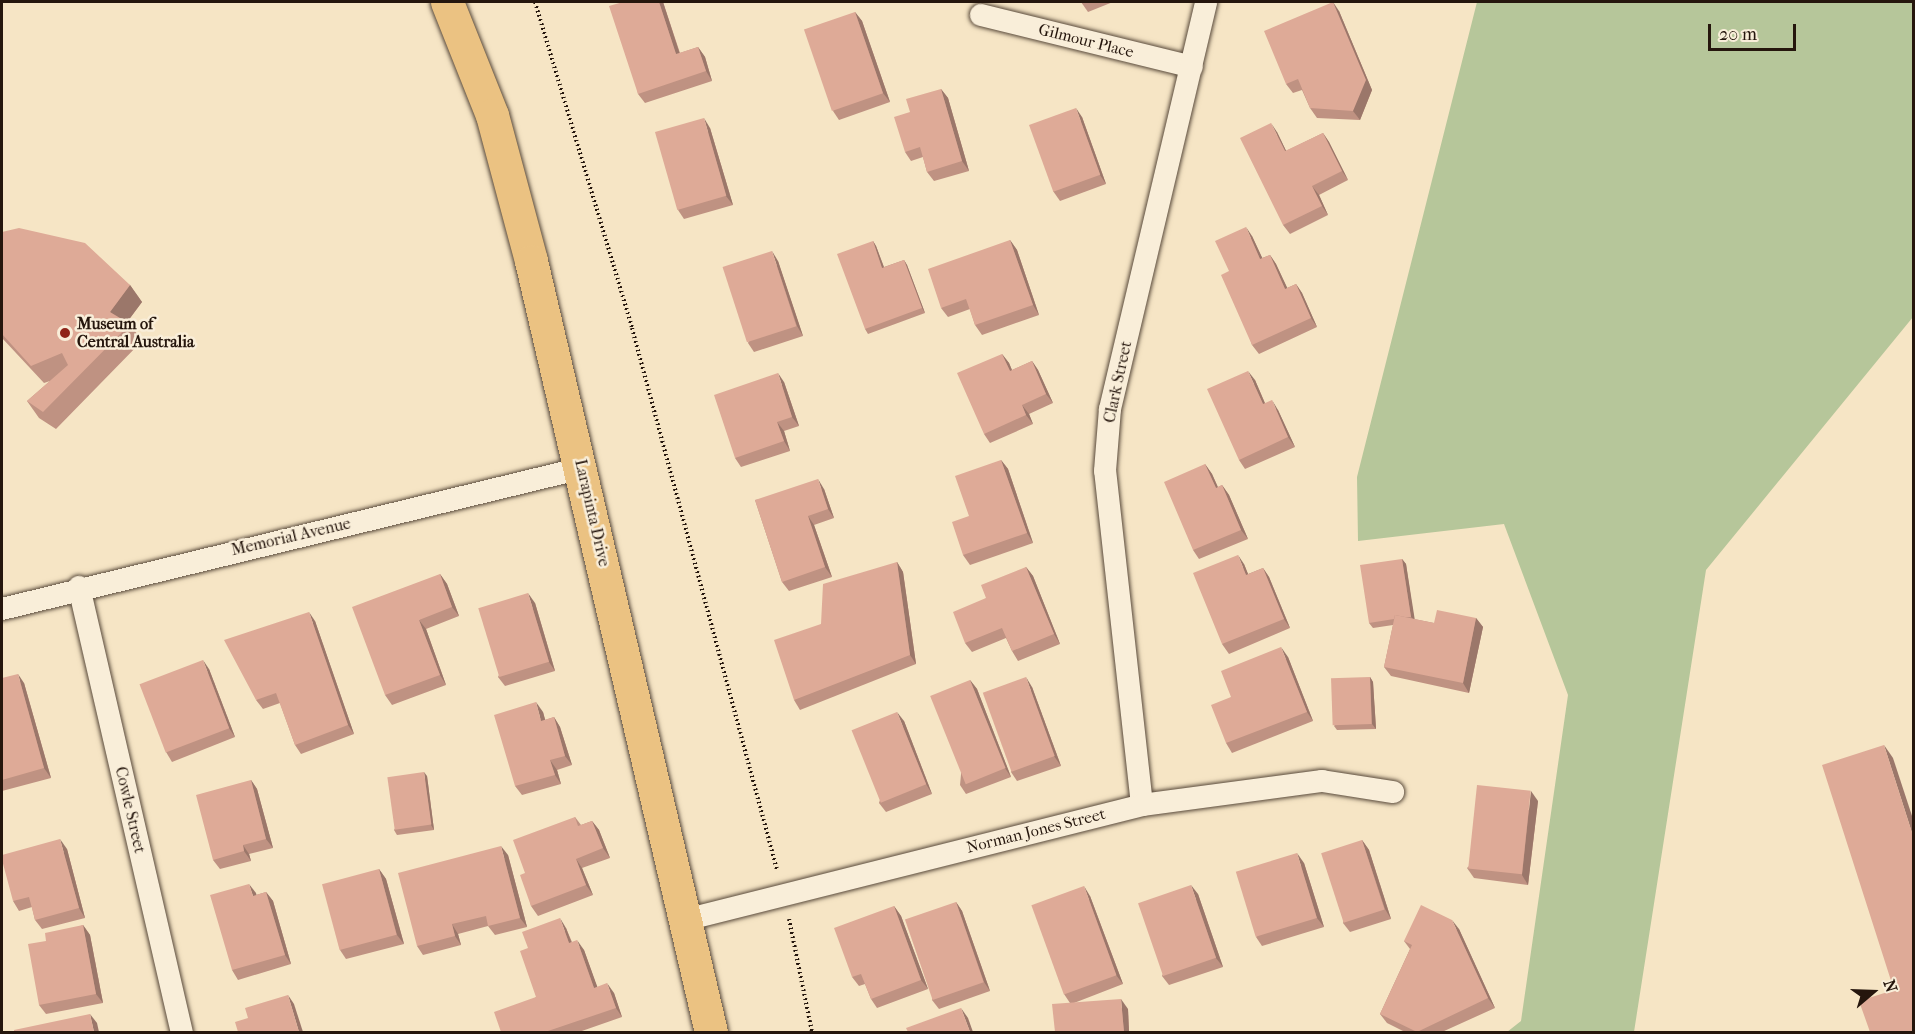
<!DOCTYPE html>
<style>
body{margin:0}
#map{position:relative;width:1915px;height:1034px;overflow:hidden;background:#f6e5c5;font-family:"IM FELL French Canon",serif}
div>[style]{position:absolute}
.green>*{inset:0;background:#b6c69a}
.path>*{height:4px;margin-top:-2px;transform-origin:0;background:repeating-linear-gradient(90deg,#25160d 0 1.5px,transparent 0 4.5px)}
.roads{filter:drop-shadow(0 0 2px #594a3b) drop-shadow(0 0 2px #594a3b)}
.street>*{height:22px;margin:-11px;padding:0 11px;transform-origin:11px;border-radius:11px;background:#f9eed9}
.primary>*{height:33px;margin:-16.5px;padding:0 16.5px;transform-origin:16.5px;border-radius:16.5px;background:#ebc282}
.wall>*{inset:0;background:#bf9282}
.shaded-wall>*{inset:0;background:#9b776a}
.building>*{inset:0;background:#deaa97;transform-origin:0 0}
.dots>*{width:16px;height:16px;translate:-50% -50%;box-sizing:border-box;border:3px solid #f9eed9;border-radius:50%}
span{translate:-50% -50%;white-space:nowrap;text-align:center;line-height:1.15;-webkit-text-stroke:5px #f9eed9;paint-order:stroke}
.street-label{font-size:16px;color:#25160d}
.poi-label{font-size:16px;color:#25160d;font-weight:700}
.left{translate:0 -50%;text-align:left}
.frame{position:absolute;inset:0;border:3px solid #25160d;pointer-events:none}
.north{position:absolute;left:1843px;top:962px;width:60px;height:60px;-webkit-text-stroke:4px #f9eed9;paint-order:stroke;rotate:71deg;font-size:16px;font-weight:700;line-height:24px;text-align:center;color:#25160d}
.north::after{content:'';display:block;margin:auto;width:21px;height:27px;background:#25160d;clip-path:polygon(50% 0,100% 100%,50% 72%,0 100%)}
.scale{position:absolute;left:1708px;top:24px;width:88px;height:27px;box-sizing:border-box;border:3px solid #25160d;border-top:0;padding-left:8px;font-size:18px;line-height:21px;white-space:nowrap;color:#25160d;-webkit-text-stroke:4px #f9eed9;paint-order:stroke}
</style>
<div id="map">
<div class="green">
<i style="clip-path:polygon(1477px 2px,1913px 2px,1913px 317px,1706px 570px,1634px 1032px,1507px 1032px,1521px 1021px,1568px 695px,1504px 524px,1358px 541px,1357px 477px)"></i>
</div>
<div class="path">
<i style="left:535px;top:2px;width:340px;rotate:73.4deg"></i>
<i style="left:632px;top:328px;width:561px;rotate:75.02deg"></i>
<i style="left:789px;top:919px;width:115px;rotate:78.5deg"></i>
</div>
<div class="roads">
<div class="street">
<i style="left:981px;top:15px;width:217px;rotate:13.8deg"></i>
<i style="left:79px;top:587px;width:457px;rotate:77deg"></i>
<i style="left:2px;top:609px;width:597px;rotate:-13.66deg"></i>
<i style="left:1142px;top:805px;width:336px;rotate:-96.3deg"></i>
<i style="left:1105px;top:471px;width:62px;rotate:-85.4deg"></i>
<i style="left:1110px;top:409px;width:418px;rotate:-76.7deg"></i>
<i style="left:685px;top:920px;width:471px;rotate:-14.1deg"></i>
<i style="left:1142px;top:805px;width:182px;rotate:-7.6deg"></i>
<i style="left:1322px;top:781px;width:72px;rotate:8.8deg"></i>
</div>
<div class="primary">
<i style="left:447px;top:2px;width:122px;rotate:68.3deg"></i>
<i style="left:492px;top:115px;width:151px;rotate:75deg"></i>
<i style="left:531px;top:261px;width:792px;rotate:76.86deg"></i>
</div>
</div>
<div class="wall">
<i style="clip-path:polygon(623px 2px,663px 2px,680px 53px,698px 47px,705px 57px,712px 81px,645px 103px,638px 94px)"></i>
<i style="clip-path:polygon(1081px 2px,1113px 2px,1088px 12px)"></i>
<i style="clip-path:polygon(1339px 11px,1372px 90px,1360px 120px,1317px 118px,1310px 108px,1302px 90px,1293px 93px,1286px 84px)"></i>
<i style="clip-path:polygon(855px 12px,862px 21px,890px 102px,839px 120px,833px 111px)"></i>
<i style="clip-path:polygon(941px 89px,948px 98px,969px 171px,934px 181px,927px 172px,923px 157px,911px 161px,905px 152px)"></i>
<i style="clip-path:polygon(1082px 117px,1106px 184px,1060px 201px,1053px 191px)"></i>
<i style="clip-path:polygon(710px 128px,733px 205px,684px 219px,678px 210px)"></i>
<i style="clip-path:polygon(1277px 132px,1286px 151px,1323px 133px,1329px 142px,1348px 180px,1319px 195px,1328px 215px,1290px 234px,1283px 225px)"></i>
<i style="clip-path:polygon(2px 232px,130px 285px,142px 302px,127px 322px,130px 324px,142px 341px,56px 429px,39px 418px,27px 401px,50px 381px,44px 383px,2px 338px)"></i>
<i style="clip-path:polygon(1252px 236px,1262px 258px,1270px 255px,1276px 264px,1287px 288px,1296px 284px,1302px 293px,1317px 327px,1259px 354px,1252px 345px,1229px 271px)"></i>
<i style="clip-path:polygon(1010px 240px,1017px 250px,1039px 315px,982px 335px,975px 325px,970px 309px,948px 317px,941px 308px)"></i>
<i style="clip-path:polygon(873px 241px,876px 246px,884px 267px,904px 260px,907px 265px,925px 313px,868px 334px,865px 329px)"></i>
<i style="clip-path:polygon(778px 261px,803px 336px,754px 352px,748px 343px)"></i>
<i style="clip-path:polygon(1002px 354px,1009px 363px,1012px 370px,1032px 361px,1038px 370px,1053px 403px,1029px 414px,1033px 424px,990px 443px,984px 434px)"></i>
<i style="clip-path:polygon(1255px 380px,1265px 403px,1278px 410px,1295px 447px,1245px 469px,1239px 460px)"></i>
<i style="clip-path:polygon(784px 382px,799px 426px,784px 431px,790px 451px,741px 467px,735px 458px)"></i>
<i style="clip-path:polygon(1001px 460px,1008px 469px,1033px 543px,970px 565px,963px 555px,969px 516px)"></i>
<i style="clip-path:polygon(1205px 464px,1212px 474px,1218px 487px,1222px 485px,1229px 495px,1248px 539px,1199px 559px,1193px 550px)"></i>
<i style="clip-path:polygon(824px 489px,834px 518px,814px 525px,832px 577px,789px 591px,782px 582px,755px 500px)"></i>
<i style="clip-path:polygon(1402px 559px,1406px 564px,1414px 619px,1434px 623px,1476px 618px,1483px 627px,1469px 693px,1391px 676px,1384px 667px,1393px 625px,1373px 628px,1369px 623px)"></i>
<i style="clip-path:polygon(897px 562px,903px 572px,916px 664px,800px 710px,794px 700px,821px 624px)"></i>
<i style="clip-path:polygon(1244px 564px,1248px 574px,1263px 568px,1269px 577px,1290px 628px,1229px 654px,1222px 644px)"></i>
<i style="clip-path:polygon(1026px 567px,1033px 576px,1060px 644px,1018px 661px,1012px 651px,1006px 638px,972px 652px,965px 643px,986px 598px)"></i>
<i style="clip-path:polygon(440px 574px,447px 584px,459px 616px,426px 629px,446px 685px,392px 705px,385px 695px)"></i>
<i style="clip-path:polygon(535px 603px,555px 671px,505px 686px,498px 677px)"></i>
<i style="clip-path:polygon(315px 621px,354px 734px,301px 754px,295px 745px,280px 703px,263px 709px,256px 700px)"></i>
<i style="clip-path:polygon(1288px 657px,1313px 721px,1232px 753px,1226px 743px,1231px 697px)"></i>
<i style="clip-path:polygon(209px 669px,235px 737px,172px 762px,166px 752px)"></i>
<i style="clip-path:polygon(1370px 677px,1373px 682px,1376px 729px,1337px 730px,1334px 726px)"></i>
<i style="clip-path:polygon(2px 678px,24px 683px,51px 778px,2px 791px)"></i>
<i style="clip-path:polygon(970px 680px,977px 689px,1011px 777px,966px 794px,960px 785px)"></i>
<i style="clip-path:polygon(1032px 687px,1061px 766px,1017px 781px,1011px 772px)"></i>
<i style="clip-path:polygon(543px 712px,545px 720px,554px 717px,560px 727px,572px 765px,557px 770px,561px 784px,522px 795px,515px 786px)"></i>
<i style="clip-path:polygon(904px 721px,932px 794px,886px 812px,879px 803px)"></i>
<i style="clip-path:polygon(427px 776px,434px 830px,397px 835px,394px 830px)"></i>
<i style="clip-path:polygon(251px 780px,257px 789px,273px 848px,249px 854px,251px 861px,220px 869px,213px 860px)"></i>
<i style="clip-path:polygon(1538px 801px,1528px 885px,1474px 878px,1467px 868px)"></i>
<i style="clip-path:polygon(575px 817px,581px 825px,592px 821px,599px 830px,610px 858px,582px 868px,593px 895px,538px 916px,531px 906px,525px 873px)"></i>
<i style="clip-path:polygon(1362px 840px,1369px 850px,1391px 919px,1350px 932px,1343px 923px)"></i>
<i style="clip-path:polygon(67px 849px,85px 918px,42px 929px,35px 920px,32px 907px,19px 911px,13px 901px)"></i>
<i style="clip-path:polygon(508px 855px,527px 927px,495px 935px,488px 926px,458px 934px,461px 945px,423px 955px,417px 946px)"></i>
<i style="clip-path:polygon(1304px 863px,1324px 927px,1262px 946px,1256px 937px)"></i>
<i style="clip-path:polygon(379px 869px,386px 879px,404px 944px,346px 959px,340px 950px)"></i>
<i style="clip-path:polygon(266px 892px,273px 901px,291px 964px,238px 980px,232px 970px,256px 893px,256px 895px)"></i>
<i style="clip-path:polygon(1198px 894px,1223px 967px,1169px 985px,1162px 976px)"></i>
<i style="clip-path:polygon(1090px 896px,1123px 984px,1074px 1003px,1128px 1009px,1129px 1032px,1055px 1032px,1070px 1003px,1064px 994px)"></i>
<i style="clip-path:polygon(956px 902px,962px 911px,990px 991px,939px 1009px,932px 1000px)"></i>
<i style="clip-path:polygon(894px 906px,901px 916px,928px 989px,877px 1008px,871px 999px,865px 984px,859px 986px,852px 977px)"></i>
<i style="clip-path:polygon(83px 925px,90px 935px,103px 1003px,46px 1014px,39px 1005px,46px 941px)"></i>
<i style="clip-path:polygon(566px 928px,572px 942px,584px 950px,597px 987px,614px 993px,622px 1017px,579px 1032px,501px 1032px,536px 997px)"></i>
<i style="clip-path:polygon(1459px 929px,1495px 1008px,1442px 1032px,1405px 1032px,1387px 1023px,1380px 1014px,1410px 949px,1404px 941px)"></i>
</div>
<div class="shaded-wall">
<i style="clip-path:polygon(659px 2px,663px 2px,683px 64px,676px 54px)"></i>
<i style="clip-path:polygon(1333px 2px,1339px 11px,1372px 90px,1360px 120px,1353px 111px)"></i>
<i style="clip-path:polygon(855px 12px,862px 21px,890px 102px,883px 93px)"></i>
<i style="clip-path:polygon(698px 47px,705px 57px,712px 81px,706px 71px)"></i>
<i style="clip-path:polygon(941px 89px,948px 98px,969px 171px,962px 161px)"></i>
<i style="clip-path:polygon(1076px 108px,1082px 117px,1106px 184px,1100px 175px)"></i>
<i style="clip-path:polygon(704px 118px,710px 128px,733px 205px,726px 196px)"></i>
<i style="clip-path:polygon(1271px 123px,1277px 132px,1291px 161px,1285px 151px)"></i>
<i style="clip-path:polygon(1323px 133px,1329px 142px,1348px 180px,1342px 171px)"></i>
<i style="clip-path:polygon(1312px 186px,1319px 195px,1328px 215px,1322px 206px)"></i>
<i style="clip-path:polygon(1246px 227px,1252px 236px,1267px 268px,1260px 259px)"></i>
<i style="clip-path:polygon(1010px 240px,1017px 250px,1039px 315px,1033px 305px)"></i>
<i style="clip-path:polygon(873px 241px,876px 246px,886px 273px,882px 268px)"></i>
<i style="clip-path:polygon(772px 251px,778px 261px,803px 336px,797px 326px)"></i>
<i style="clip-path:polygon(1270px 255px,1276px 264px,1292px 298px,1285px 289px)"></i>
<i style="clip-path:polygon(904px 260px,907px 265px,925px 313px,922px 308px)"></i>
<i style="clip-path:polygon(1296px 284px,1302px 293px,1317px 327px,1311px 318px)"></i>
<i style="clip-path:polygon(130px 285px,142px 302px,122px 329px,110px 312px)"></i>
<i style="clip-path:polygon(1002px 354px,1009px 363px,1016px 380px,1010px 371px)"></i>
<i style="clip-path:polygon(1032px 361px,1038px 370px,1053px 403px,1046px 394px)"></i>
<i style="clip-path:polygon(1248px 371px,1255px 380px,1269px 413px,1263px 404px)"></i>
<i style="clip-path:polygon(778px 373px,784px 382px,799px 426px,792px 417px)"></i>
<i style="clip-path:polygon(1272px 400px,1278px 410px,1295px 447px,1288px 437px)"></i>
<i style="clip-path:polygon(1022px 405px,1029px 414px,1033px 424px,1026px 415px)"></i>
<i style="clip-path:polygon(777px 422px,784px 431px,790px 451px,784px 441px)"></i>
<i style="clip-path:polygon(1001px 460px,1008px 469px,1033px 543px,1027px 533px)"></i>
<i style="clip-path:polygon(1205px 464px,1212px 474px,1222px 497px,1216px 488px)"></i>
<i style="clip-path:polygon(818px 479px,824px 489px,834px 518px,828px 509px)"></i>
<i style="clip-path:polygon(1222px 485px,1229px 495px,1248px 539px,1241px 530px)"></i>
<i style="clip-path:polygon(808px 516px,814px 525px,832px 577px,825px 567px)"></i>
<i style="clip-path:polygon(1238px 555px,1244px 564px,1252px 584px,1246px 575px)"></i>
<i style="clip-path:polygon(1402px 559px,1406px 564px,1415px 621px,1411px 617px)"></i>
<i style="clip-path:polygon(897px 562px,903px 572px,916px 664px,910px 655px)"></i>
<i style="clip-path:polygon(1026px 567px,1033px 576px,1060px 644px,1054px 634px)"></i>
<i style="clip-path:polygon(1263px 568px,1269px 577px,1290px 628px,1284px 619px)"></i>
<i style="clip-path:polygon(440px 574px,447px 584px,459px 616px,452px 607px)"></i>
<i style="clip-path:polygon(528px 593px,535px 603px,555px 671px,549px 662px)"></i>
<i style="clip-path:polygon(309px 612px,315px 621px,354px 734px,348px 725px)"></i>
<i style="clip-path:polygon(1476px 618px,1483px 627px,1469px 693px,1463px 683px)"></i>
<i style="clip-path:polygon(419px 620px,426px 629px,446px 685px,440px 675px)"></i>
<i style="clip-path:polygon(1281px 647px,1288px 657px,1313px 721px,1307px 712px)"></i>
<i style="clip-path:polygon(203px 660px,209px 669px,235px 737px,229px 728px)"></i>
<i style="clip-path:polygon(18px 674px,24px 683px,51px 778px,44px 768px)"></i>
<i style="clip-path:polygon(1026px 677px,1032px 687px,1061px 766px,1054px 756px)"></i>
<i style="clip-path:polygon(1370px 677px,1373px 682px,1376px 729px,1372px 724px)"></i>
<i style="clip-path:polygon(970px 680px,977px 689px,1011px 777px,1005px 768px)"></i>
<i style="clip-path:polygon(536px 702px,543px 712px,548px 730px,541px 721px)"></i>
<i style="clip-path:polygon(897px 712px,904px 721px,932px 794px,926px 784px)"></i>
<i style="clip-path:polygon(554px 717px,560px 727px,572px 765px,565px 756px)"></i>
<i style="clip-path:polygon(1884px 745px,1893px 758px,1914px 822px,1914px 839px)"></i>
<i style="clip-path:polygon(550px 760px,557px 770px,561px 784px,555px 775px)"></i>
<i style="clip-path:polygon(424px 772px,427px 776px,434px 830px,431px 825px)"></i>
<i style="clip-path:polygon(251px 780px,257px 789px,273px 848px,266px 839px)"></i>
<i style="clip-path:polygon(1531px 791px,1538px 801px,1528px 885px,1522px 875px)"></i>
<i style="clip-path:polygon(592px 821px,599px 830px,610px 858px,603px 848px)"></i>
<i style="clip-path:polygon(60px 839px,67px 849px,85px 918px,79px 908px)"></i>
<i style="clip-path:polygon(1362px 840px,1369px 850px,1391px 919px,1385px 909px)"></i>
<i style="clip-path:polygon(243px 845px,249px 854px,251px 861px,244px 851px)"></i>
<i style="clip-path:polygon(501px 846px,508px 855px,527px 927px,520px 918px)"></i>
<i style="clip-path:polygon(1297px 853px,1304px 863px,1324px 927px,1317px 918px)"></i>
<i style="clip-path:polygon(576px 859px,582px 868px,593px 895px,586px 885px)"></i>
<i style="clip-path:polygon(379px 869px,386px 879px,404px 944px,397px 935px)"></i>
<i style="clip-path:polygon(249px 884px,256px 893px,259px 905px,253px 896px)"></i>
<i style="clip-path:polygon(1191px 885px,1198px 894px,1223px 967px,1216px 958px)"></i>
<i style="clip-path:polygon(1084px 886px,1090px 896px,1123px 984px,1116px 975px)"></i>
<i style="clip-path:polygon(266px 892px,273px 901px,291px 964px,285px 955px)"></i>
<i style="clip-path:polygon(956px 902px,962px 911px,990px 991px,984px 982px)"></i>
<i style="clip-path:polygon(894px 906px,901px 916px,928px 989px,921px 980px)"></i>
<i style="clip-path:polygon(560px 918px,566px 928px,575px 952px,569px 943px)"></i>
<i style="clip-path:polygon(1452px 920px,1459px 929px,1495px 1008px,1488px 998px)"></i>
<i style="clip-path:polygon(452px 924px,458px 934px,461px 945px,455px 936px)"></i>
<i style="clip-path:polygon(83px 925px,90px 935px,103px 1003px,96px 994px)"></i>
<i style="clip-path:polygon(577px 940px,584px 950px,601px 997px,594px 988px)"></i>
<i style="clip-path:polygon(607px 983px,614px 993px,622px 1017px,616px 1008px)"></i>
<i style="clip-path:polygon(288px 995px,294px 1004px,303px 1032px,299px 1032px)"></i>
<i style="clip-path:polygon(1121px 999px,1128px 1009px,1129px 1032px,1124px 1032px)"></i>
<i style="clip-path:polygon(961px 1008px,968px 1018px,973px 1032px,970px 1032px)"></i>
<i style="clip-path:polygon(90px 1014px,97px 1023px,99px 1032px,94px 1032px)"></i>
</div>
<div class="building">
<i style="clip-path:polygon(623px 2px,659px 2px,676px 54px,698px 47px,706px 71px,638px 94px,609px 6px)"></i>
<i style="clip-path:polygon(1333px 2px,1366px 80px,1353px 111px,1310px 108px,1298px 79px,1286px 84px,1264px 31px)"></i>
<i style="left:855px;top:12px;width:86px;height:54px;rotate:71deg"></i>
<i style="clip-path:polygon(941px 89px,962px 161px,927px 172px,920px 147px,905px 152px,894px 117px,910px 112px,906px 99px)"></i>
<i style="left:1076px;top:108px;width:71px;height:50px;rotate:70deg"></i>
<i style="left:704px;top:118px;width:81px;height:51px;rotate:74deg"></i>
<i style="clip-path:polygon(1271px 123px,1285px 151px,1323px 133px,1342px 171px,1312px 186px,1322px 206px,1283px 225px,1240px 138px)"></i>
<i style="clip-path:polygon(1246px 227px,1260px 259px,1270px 255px,1285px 289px,1296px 284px,1311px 318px,1252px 345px,1221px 275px,1229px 271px,1215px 241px)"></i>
<i style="clip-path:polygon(19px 228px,85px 243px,130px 285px,110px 312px,130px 324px,43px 412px,27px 401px,68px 365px,62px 353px,31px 366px,2px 334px,2px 232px)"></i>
<i style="clip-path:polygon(1010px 240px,1033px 305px,975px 325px,966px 299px,941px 308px,928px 269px)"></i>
<i style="clip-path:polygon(873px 241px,882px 268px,904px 260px,922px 308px,865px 329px,837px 254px)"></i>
<i style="left:772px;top:251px;width:79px;height:52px;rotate:72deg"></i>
<i style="clip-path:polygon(1002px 354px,1010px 371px,1032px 361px,1046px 394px,1022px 405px,1026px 415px,984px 434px,957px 373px)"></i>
<i style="clip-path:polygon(1248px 371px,1263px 404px,1272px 400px,1288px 437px,1239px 460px,1207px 389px)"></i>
<i style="clip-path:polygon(778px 373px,792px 417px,777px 422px,784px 441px,735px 458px,714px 395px)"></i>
<i style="clip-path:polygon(1001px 460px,1027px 533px,963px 555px,952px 522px,969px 516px,955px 476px)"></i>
<i style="clip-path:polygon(1205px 464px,1216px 488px,1222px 485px,1241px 530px,1193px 550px,1164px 482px)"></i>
<i style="clip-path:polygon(818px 479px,828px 509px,808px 516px,825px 567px,782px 582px,755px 500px)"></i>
<i style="clip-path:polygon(1238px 555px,1246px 575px,1263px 568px,1284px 619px,1222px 644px,1193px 573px)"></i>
<i style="clip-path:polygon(1402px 559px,1411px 617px,1405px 617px,1395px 615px,1394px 619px,1369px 623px,1360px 565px)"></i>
<i style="clip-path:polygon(897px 562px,910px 655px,794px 700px,774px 640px,821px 624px,823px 584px)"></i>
<i style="clip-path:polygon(1026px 567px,1054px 634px,1012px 651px,1002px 628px,965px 643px,953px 612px,986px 598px,981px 585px)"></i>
<i style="clip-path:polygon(440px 574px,452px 607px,419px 620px,440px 675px,385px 695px,352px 607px)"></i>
<i style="left:528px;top:593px;width:72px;height:52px;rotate:73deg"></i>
<i style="clip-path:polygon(1437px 610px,1476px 618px,1463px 683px,1384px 667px,1395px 615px,1434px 623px)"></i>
<i style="clip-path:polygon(309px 612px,348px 725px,295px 745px,276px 693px,256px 700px,224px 640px)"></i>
<i style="clip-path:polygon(1281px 647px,1307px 712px,1226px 743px,1211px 705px,1231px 697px,1221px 671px)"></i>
<i style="left:203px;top:660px;width:73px;height:68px;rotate:69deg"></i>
<i style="clip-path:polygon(18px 674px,44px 768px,2px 780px,2px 678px)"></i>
<i style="left:1026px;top:677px;width:84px;height:46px;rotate:70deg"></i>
<i style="left:1370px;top:677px;width:47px;height:39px;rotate:88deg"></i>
<i style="left:970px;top:680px;width:95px;height:43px;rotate:68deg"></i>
<i style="clip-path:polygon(536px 702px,541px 721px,554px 717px,565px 756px,550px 760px,555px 775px,515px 786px,494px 715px)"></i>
<i style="left:897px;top:712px;width:78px;height:49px;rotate:68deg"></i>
<i style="clip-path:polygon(1884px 745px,1914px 839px,1914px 1032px,1870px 1032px,1859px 1001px,1894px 990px,1822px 765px)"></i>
<i style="left:424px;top:772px;width:53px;height:37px;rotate:82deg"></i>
<i style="clip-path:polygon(251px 780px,266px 839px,243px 845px,244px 851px,213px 860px,196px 795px)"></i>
<i style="left:1477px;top:785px;width:54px;height:84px;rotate:6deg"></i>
<i style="clip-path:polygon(575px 817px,578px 826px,592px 821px,603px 848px,576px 859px,586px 885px,531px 906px,520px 875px,525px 873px,513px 840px)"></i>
<i style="clip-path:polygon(60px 839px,79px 908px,35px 920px,29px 897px,13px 901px,2px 860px,2px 855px)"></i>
<i style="left:1362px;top:840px;width:73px;height:43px;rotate:72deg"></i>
<i style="clip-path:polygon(501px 846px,520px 918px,488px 926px,486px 916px,452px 924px,455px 936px,417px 946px,398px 873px)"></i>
<i style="left:1297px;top:853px;width:68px;height:64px;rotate:73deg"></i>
<i style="left:379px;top:869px;width:68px;height:59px;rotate:75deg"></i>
<i style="clip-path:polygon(249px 884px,253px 896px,266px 892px,285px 955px,232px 970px,210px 895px)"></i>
<i style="left:1191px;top:885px;width:77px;height:56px;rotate:71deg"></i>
<i style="left:1084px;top:886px;width:95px;height:56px;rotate:70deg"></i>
<i style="left:956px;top:902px;width:85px;height:54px;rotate:71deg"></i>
<i style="clip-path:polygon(1421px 905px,1452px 920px,1488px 998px,1417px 1032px,1380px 1014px,1412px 945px,1404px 941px)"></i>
<i style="clip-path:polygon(894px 906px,921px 980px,871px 999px,861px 974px,852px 977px,834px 928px)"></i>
<i style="clip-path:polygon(560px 918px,569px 943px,577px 940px,594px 988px,607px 983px,616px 1008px,545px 1032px,501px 1032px,494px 1012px,536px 997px,520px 951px,528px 948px,522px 932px)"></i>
<i style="clip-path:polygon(83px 925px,96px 994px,39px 1005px,28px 944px,46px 941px,45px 933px)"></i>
<i style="clip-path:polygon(288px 995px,299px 1032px,238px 1032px,235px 1022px,248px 1018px,245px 1008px)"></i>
<i style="clip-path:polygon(1121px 999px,1124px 1032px,1055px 1032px,1052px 1004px)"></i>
<i style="clip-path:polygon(961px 1008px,970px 1032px,908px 1032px,906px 1028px)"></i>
<i style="clip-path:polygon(90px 1014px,94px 1032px,14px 1032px,14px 1030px)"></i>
</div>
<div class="dots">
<i style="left:65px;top:333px;background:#8f2418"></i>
</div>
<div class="street-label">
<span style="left:1086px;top:41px;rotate:14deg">Gilmour Place</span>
<span style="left:1118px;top:382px;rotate:-78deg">Clark Street</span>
<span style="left:592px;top:513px;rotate:77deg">Larapinta Drive</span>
<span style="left:291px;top:537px;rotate:-13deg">Memorial Avenue</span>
<span style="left:130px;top:810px;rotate:77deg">Cowle Street</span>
<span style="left:1036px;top:831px;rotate:-14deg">Norman Jones Street</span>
</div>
<div class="poi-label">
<span class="left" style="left:77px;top:333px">Museum of<br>Central Australia</span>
</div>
<div class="frame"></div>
<div class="north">N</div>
<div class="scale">20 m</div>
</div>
